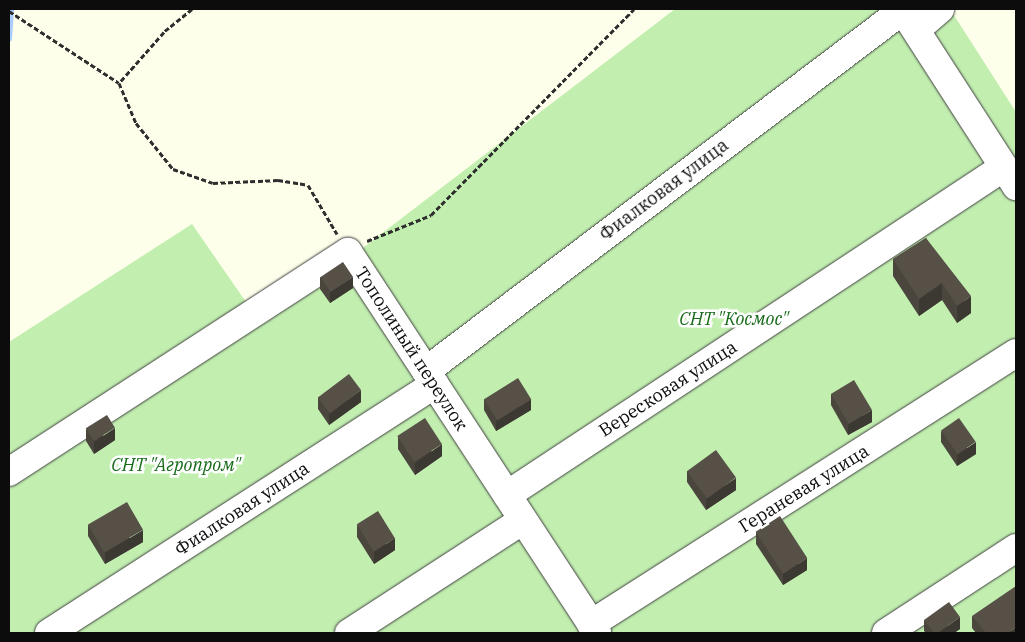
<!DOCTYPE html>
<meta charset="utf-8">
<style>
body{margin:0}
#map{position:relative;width:1025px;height:642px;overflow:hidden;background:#feffeb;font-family:"IBM Plex Serif",serif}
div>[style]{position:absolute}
.green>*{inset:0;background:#c2eeb0}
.stream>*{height:5.5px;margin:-2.75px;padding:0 2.75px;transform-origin:2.75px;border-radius:2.75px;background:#a9cbfd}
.path>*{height:3px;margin-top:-1.5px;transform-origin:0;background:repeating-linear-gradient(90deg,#2e2e2e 0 5px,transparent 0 7.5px)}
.roads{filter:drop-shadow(0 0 1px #3f3f3f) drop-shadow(0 0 1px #3f3f3f)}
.minor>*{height:28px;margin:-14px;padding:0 14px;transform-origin:14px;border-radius:14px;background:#fff}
.wall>*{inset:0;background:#4a453d}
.shaded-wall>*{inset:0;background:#3c3832}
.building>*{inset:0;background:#565047;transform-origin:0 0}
span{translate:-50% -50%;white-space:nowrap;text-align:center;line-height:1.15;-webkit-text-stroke:5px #fff;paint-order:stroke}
.street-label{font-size:18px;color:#0c0c0c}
.park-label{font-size:18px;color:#166a18;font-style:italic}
.frame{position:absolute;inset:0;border:10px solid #0c0c0c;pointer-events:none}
</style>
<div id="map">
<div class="green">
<i style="clip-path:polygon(675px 9px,950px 9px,1016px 112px,1016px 633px,9px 633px,9px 342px,192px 224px,257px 318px,355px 254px)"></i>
</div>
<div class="stream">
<i style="left:9px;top:39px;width:30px;rotate:-86deg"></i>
</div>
<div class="path">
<i style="left:192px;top:9px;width:36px;rotate:141deg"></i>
<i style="left:164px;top:32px;width:68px;rotate:131.4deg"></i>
<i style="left:119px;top:83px;width:43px;rotate:67deg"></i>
<i style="left:136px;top:123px;width:59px;rotate:51.2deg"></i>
<i style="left:173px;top:169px;width:42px;rotate:19.3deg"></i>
<i style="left:213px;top:183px;width:65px;rotate:-2.6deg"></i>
<i style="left:278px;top:180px;width:30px;rotate:9deg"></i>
<i style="left:308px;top:185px;width:57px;rotate:59.4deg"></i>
<i style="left:9px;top:11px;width:131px;rotate:33.2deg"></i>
<i style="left:367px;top:241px;width:69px;rotate:-22.1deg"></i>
<i style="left:431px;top:215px;width:289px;rotate:-45.4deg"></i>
</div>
<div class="roads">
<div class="minor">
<i style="left:902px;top:9px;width:211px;rotate:57.2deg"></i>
<i style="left:916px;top:30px;width:32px;rotate:-41deg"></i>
<i style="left:426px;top:371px;width:598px;rotate:-37.12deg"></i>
<i style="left:9px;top:472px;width:404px;rotate:-33deg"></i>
<i style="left:348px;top:252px;width:455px;rotate:56.8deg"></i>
<i style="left:507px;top:495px;width:595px;rotate:-33.42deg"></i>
<i style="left:591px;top:624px;width:504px;rotate:-32.52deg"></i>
<i style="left:49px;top:633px;width:459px;rotate:-32.8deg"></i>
<i style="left:349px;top:633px;width:207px;rotate:-33deg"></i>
<i style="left:886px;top:633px;width:155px;rotate:-33.2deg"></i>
</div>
</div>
<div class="wall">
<i style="clip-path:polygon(926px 238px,971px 313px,957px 323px,942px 300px,919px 316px,893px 276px,893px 259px)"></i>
<i style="clip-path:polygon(320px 277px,353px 288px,330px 303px,320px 289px)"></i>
<i style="clip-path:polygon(831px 394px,872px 422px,848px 435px,831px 405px)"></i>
<i style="clip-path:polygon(318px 397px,361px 402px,329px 425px,318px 409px)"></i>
<i style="clip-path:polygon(484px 399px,531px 410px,496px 431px,484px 410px)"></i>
<i style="clip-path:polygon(86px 429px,115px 440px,94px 454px,86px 441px)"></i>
<i style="clip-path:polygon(941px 431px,976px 454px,957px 466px,941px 442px)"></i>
<i style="clip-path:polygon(398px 437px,442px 456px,415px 475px,398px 449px)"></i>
<i style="clip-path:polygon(687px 471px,736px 490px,706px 510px,687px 482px)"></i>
<i style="clip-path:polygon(88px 525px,143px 542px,105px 564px,88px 536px)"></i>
<i style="clip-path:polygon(357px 525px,395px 550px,374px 564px,357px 537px)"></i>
<i style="clip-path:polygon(756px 532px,807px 570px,783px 585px,756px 544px)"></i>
<i style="clip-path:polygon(972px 616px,1016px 633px,976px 633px,972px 628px)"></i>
<i style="clip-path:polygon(924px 620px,960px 629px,954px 633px,926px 633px,924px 631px)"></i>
</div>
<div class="shaded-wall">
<i style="clip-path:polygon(353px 277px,353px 288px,330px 303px,330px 291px)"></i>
<i style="clip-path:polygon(942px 283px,942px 300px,919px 316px,919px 299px)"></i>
<i style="clip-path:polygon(971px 296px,971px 313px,957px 323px,957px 306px)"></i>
<i style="clip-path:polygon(361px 390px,361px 402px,329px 425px,329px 413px)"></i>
<i style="clip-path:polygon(531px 399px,531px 410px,496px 431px,496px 420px)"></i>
<i style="clip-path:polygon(872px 410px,872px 422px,848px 435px,848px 424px)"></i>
<i style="clip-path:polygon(115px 428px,115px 440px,94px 454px,94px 442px)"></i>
<i style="clip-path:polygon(976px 442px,976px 454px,957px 466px,957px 455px)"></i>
<i style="clip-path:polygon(442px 444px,442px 456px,415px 475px,415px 463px)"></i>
<i style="clip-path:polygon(736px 478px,736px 490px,706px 510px,706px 498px)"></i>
<i style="clip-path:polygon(143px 530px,143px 542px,105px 564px,105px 553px)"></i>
<i style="clip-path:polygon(395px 538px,395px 550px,374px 564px,374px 552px)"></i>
<i style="clip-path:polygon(807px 558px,807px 570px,783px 585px,783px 574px)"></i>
<i style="clip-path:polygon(960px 617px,960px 629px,954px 633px,938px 633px)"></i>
<i style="clip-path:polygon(1016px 627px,1016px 633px,1008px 633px)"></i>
</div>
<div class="building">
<i style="clip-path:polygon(926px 238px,971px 296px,957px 306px,942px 283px,919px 299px,893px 259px)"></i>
<i style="left:343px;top:262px;width:18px;height:27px;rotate:56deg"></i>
<i style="left:349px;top:374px;width:20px;height:39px;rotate:53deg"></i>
<i style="left:518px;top:378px;width:25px;height:40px;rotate:58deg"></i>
<i style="left:854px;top:380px;width:35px;height:27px;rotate:59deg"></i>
<i style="left:107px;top:415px;width:15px;height:25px;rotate:58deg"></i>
<i style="left:425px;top:418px;width:31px;height:33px;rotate:57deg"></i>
<i style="left:959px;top:418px;width:29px;height:22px;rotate:55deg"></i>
<i style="left:716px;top:450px;width:34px;height:36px;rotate:54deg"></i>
<i style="left:127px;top:502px;width:32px;height:45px;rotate:60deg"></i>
<i style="left:378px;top:511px;width:32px;height:25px;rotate:58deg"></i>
<i style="left:780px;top:516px;width:50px;height:29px;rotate:57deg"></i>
<i style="clip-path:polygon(1016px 586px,1016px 627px,1008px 633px,986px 633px,972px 616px)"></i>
<i style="clip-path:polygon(949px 602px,960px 617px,938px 633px,934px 633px,924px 620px)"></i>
</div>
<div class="street-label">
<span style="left:664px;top:190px;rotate:-37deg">Фиалковая улица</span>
<span style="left:411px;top:349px;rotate:57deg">Тополиный переулок</span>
<span style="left:668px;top:389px;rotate:-33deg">Вересковая улица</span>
<span style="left:804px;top:489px;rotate:-32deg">Гераневая улица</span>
<span style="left:242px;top:509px;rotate:-33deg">Фиалковая улица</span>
</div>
<div class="park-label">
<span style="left:734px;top:319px">СНТ "Космос"</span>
<span style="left:176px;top:465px">СНТ "Агропром"</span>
</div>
<div class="frame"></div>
</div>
